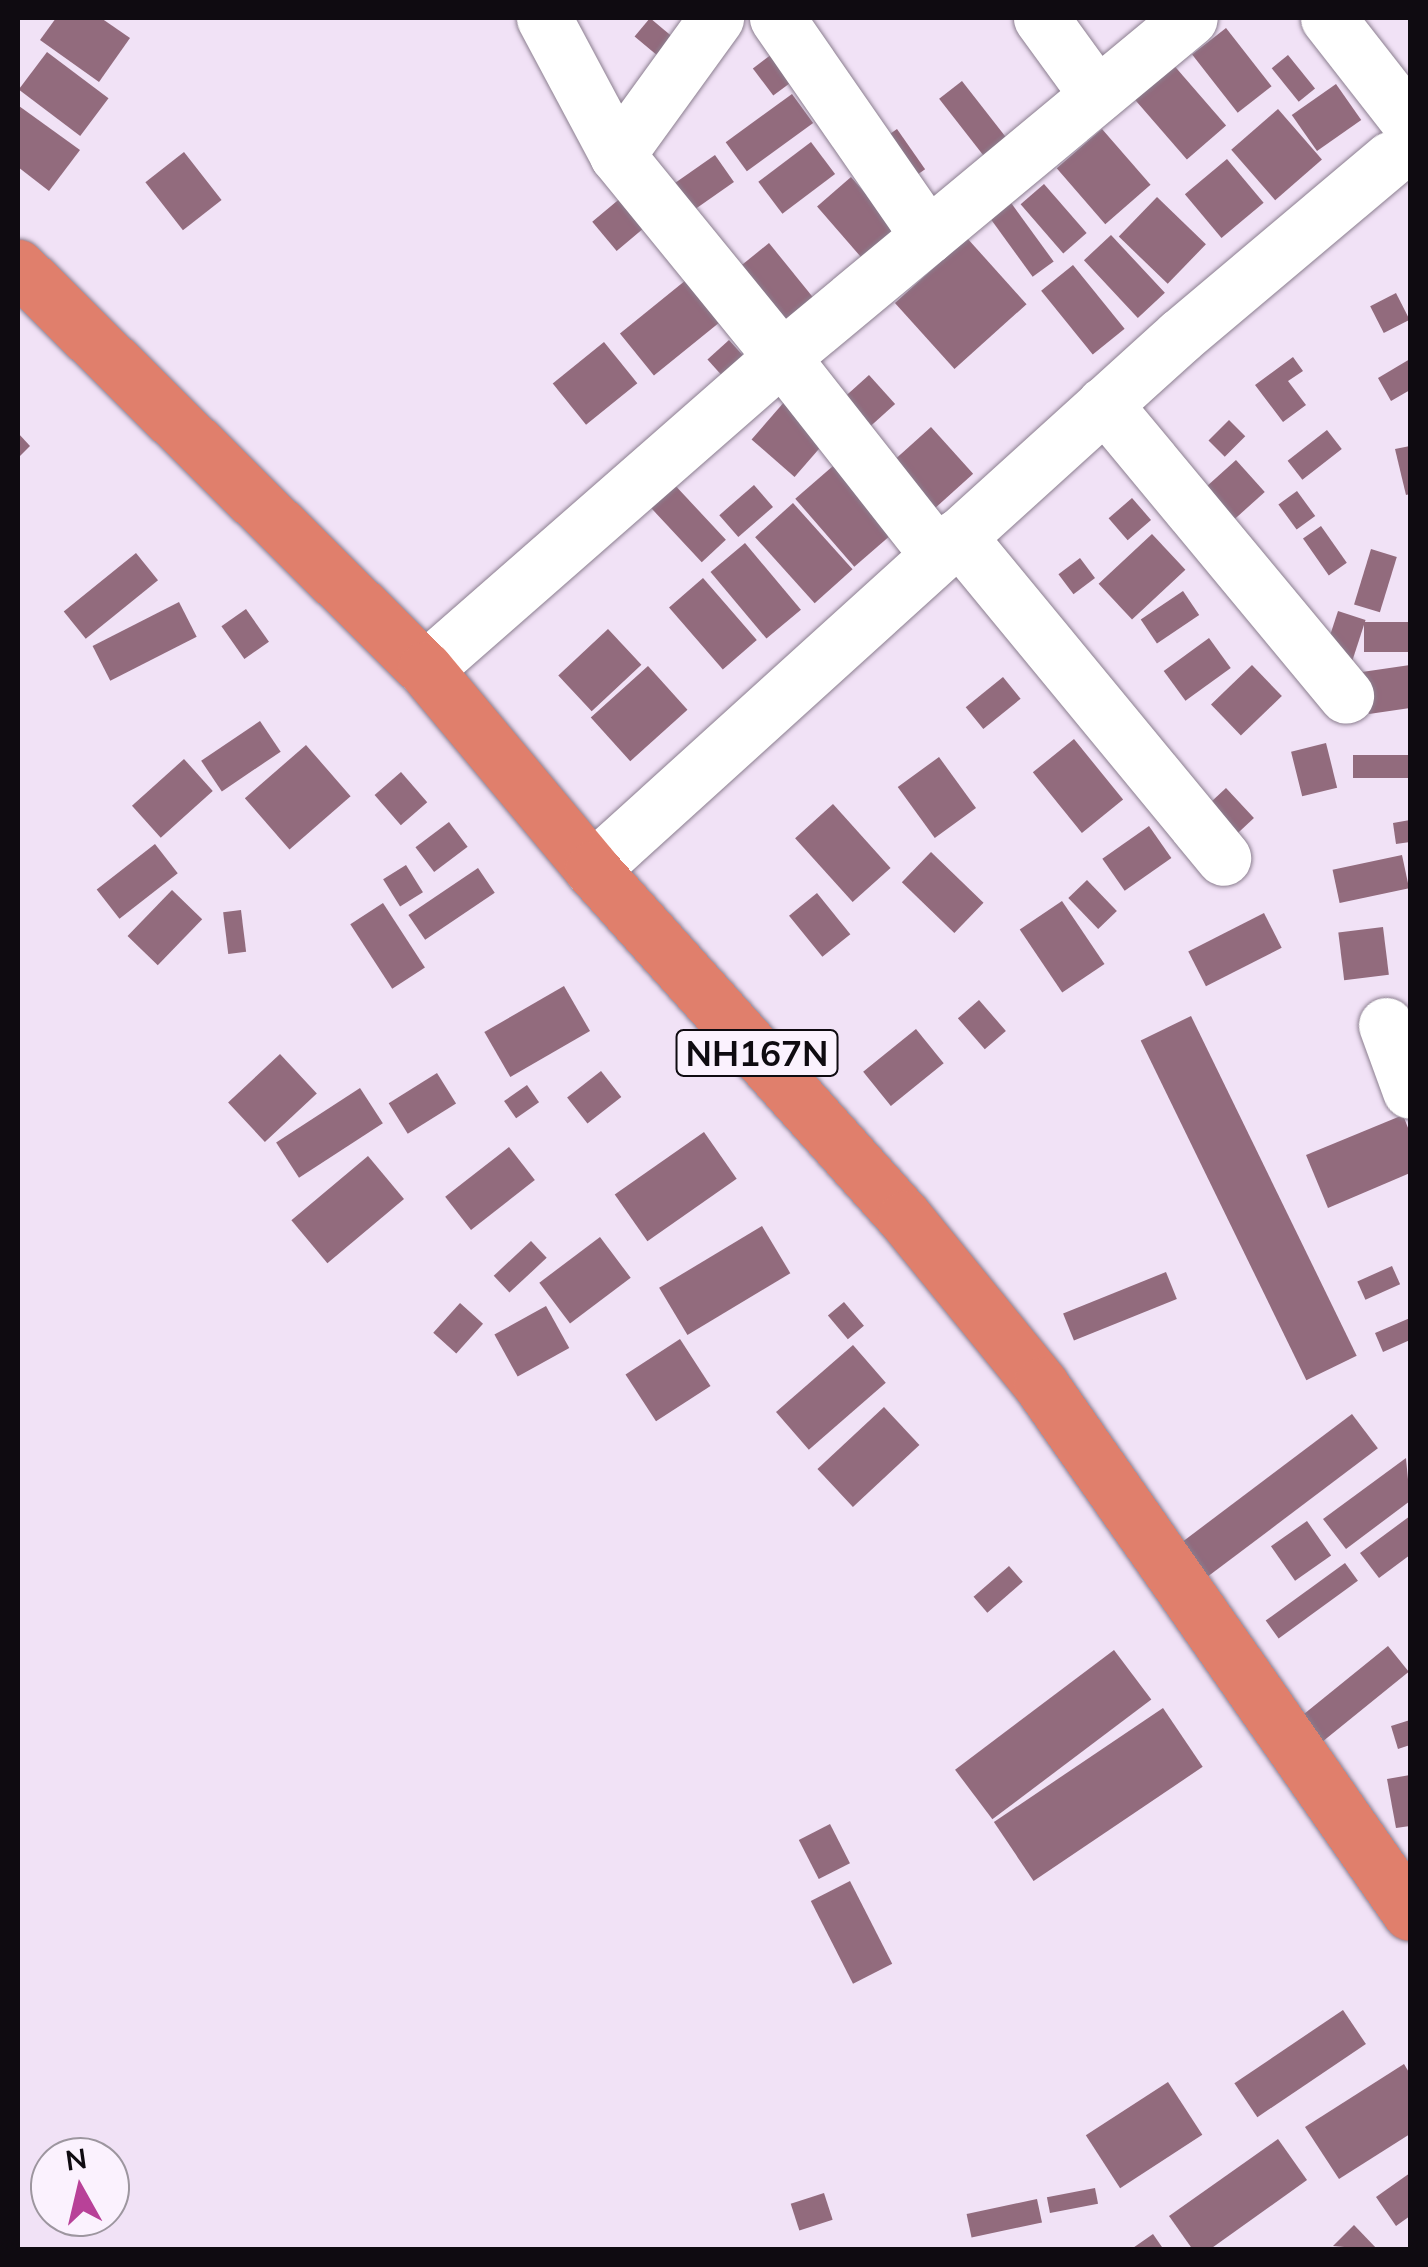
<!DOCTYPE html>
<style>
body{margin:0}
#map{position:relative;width:1428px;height:2267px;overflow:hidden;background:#f1e2f6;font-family:Mulish,sans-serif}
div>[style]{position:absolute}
.building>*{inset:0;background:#926b7d;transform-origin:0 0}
.roads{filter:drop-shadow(0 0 2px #8b7e8f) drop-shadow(0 0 2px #8b7e8f)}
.minor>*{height:55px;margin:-27.5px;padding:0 27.5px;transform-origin:27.5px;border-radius:27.5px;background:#fff}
.highway>*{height:55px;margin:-27.5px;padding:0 27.5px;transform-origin:27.5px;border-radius:27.5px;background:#e07f6c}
span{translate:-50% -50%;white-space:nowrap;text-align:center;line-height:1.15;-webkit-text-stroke:8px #fbf2fe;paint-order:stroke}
.shield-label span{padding:2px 8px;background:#fbf2fe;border:2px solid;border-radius:8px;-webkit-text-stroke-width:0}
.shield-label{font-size:35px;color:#0f0b11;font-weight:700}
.frame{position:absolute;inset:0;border:20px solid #0f0b11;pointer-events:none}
.north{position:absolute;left:30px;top:2137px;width:100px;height:100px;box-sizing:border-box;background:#fbf2fe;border:2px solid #9d969f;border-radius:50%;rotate:352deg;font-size:28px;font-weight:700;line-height:40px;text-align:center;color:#0f0b11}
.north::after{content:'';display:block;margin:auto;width:35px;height:45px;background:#b84198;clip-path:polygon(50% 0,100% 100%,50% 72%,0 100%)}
</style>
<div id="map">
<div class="building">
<i style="clip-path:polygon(56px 18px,101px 18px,130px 38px,99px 82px,40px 40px)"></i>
<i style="left:650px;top:18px;width:47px;height:24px;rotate:40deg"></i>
<i style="left:1226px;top:28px;width:74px;height:43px;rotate:52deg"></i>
<i style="left:47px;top:52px;width:77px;height:47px;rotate:37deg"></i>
<i style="left:772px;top:54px;width:34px;height:24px;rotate:53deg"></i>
<i style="left:1288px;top:55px;width:43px;height:21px;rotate:51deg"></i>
<i style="left:1171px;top:62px;width:84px;height:52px;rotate:49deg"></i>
<i style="left:962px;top:81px;width:79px;height:29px;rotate:52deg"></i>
<i style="left:1336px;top:84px;width:44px;height:54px;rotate:55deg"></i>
<i style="left:792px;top:94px;width:36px;height:82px;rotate:54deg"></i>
<i style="clip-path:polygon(19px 106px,80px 150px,49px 191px,18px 167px)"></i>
<i style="left:1278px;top:109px;width:67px;height:62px;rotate:49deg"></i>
<i style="left:897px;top:129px;width:49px;height:27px;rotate:55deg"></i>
<i style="left:1102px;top:129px;width:74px;height:60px;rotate:49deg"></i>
<i style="left:811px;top:142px;width:40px;height:66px;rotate:53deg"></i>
<i style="left:184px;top:152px;width:61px;height:49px;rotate:52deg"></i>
<i style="left:715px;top:155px;width:33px;height:75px;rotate:55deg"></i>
<i style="left:1227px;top:159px;width:57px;height:55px;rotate:50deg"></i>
<i style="left:851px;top:177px;width:81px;height:45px;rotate:49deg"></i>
<i style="left:1044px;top:184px;width:65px;height:31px;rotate:49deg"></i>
<i style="left:629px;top:191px;width:38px;height:48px;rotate:50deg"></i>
<i style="left:1157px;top:197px;width:68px;height:55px;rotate:44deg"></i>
<i style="left:1009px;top:200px;width:76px;height:26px;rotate:54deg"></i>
<i style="left:1111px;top:235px;width:79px;height:37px;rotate:47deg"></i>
<i style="left:967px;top:238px;width:89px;height:97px;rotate:48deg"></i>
<i style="left:769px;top:243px;width:82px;height:43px;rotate:51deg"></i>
<i style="left:1073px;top:265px;width:82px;height:41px;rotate:51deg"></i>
<i style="left:686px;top:280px;width:54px;height:85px;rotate:51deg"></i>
<i style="left:1396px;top:293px;width:30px;height:29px;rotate:63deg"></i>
<i style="left:729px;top:340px;width:38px;height:29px;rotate:48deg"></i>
<i style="left:604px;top:342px;width:53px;height:66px;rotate:51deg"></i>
<i style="clip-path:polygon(1293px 357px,1303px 371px,1288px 381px,1306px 405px,1283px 422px,1255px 385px)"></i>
<i style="clip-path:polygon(1410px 359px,1410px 390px,1391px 401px,1378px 378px)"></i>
<i style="left:869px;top:375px;width:39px;height:56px;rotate:48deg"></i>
<i style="left:785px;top:401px;width:57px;height:51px;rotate:41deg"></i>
<i style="left:1229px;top:420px;width:23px;height:29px;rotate:45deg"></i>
<i style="left:931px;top:427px;width:63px;height:65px;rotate:48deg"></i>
<i style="left:1327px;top:430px;width:24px;height:50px;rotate:52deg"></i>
<i style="clip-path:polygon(18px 433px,30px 446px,18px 458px)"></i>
<i style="clip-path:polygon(1410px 446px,1410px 494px,1406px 495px,1395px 449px)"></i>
<i style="left:1236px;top:460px;width:43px;height:49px;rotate:48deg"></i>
<i style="left:833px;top:466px;width:90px;height:50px;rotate:49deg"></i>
<i style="left:672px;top:482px;width:79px;height:33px;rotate:47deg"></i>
<i style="left:754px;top:485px;width:29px;height:46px;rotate:49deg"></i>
<i style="left:1297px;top:491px;width:31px;height:23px;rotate:54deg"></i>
<i style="left:1132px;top:498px;width:29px;height:31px;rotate:49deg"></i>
<i style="left:793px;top:503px;width:89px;height:51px;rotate:48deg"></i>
<i style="left:1321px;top:526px;width:45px;height:22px;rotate:55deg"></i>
<i style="left:1152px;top:534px;width:49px;height:73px;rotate:47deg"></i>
<i style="left:745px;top:543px;width:87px;height:45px;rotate:50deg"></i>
<i style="left:1371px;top:549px;width:27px;height:58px;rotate:17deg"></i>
<i style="left:136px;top:553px;width:35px;height:93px;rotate:51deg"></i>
<i style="left:1080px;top:558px;width:25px;height:27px;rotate:53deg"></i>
<i style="left:703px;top:578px;width:82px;height:45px;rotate:49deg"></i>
<i style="left:1183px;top:591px;width:29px;height:51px;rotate:56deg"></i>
<i style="left:179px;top:602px;width:39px;height:97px;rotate:63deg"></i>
<i style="left:246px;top:609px;width:40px;height:30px;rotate:55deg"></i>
<i style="left:1338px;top:611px;width:29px;height:44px;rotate:18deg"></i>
<i style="left:1410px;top:622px;width:30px;height:46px;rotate:90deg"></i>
<i style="left:608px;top:629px;width:49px;height:68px;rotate:47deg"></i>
<i style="left:1209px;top:638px;width:37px;height:56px;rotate:54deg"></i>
<i style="left:1252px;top:665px;width:43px;height:57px;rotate:46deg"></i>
<i style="clip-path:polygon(1410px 665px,1410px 708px,1369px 714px,1362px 672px)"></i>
<i style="left:648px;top:666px;width:59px;height:77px;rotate:48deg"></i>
<i style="left:1003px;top:677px;width:28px;height:48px;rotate:51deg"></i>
<i style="left:260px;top:721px;width:37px;height:71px;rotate:56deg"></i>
<i style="left:1074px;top:739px;width:78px;height:53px;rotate:51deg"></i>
<i style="left:1326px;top:743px;width:46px;height:36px;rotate:76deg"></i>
<i style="left:306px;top:745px;width:68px;height:81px;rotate:49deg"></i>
<i style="left:1410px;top:755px;width:23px;height:57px;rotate:90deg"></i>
<i style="left:939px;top:757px;width:63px;height:51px;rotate:54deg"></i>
<i style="left:184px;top:759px;width:43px;height:70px;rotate:48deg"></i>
<i style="left:401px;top:772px;width:40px;height:35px;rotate:49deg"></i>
<i style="left:1226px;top:788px;width:41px;height:40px;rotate:47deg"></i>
<i style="left:833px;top:804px;width:86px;height:51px;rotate:48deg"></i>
<i style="clip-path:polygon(1410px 820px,1410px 842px,1396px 844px,1393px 823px)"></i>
<i style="left:449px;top:822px;width:31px;height:42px;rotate:53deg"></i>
<i style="left:1149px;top:826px;width:39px;height:57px;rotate:55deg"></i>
<i style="left:155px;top:844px;width:37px;height:74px;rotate:52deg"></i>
<i style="left:931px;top:852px;width:73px;height:42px;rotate:44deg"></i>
<i style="left:1402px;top:855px;width:34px;height:71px;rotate:78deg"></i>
<i style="left:406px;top:865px;width:32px;height:27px;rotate:58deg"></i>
<i style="left:478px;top:868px;width:30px;height:84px;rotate:56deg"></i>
<i style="left:1087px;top:880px;width:43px;height:26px;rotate:46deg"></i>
<i style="left:172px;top:890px;width:42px;height:64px;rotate:44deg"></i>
<i style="left:817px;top:893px;width:53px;height:36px;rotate:51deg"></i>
<i style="left:1062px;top:901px;width:76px;height:51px;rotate:56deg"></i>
<i style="left:383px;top:903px;width:77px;height:39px;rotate:57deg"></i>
<i style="left:241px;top:910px;width:42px;height:18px;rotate:83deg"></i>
<i style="left:1264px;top:913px;width:39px;height:85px;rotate:63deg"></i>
<i style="left:1383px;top:927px;width:48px;height:45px;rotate:83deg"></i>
<i style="left:564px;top:986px;width:52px;height:92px;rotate:60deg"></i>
<i style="left:979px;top:1000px;width:41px;height:28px;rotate:49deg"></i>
<i style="left:1191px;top:1016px;width:378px;height:56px;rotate:64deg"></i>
<i style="left:916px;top:1029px;width:44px;height:68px;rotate:51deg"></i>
<i style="left:280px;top:1054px;width:54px;height:71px;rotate:47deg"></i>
<i style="left:601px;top:1071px;width:33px;height:43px;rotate:52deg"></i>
<i style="left:437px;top:1073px;width:36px;height:57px;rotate:58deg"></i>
<i style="left:527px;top:1085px;width:21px;height:28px;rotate:55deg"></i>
<i style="left:360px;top:1088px;width:42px;height:100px;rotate:57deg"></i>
<i style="clip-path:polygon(1403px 1115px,1410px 1133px,1410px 1173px,1328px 1208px,1306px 1155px)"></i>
<i style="left:704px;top:1132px;width:57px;height:109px;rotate:55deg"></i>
<i style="left:509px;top:1147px;width:42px;height:81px;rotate:52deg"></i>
<i style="left:368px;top:1156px;width:56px;height:100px;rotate:50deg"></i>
<i style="left:762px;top:1226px;width:55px;height:120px;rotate:59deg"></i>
<i style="left:600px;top:1237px;width:51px;height:76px;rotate:53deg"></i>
<i style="left:531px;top:1241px;width:23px;height:51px;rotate:47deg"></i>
<i style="left:1392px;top:1266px;width:20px;height:38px;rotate:66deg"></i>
<i style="left:1166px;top:1272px;width:29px;height:111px;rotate:68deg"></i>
<i style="left:844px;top:1302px;width:31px;height:21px;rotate:50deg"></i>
<i style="left:460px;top:1303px;width:31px;height:40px;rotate:42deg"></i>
<i style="left:546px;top:1306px;width:48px;height:59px;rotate:61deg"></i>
<i style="clip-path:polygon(1410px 1318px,1410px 1340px,1383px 1352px,1375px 1333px)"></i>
<i style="left:680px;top:1339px;width:56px;height:65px;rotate:57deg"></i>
<i style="left:853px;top:1345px;width:50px;height:102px;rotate:49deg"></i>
<i style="left:884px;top:1407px;width:52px;height:91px;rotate:47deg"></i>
<i style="left:1352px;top:1414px;width:43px;height:223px;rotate:53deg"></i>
<i style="clip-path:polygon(1406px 1458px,1410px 1501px,1346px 1549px,1323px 1519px)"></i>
<i style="clip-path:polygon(1410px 1516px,1410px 1555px,1379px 1578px,1360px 1553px)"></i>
<i style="left:1307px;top:1521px;width:42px;height:44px;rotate:55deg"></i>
<i style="left:1345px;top:1563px;width:22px;height:98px;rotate:54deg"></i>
<i style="left:1009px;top:1566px;width:21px;height:47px;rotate:49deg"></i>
<i style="left:1388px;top:1646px;width:33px;height:114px;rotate:51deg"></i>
<i style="left:1114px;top:1650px;width:62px;height:199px;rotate:53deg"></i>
<i style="left:1163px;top:1708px;width:71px;height:204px;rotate:56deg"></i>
<i style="clip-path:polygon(1410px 1720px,1410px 1745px,1398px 1749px,1391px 1726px)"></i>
<i style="clip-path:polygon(1410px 1775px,1410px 1826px,1396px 1828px,1387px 1779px)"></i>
<i style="left:830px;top:1824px;width:44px;height:35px;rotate:63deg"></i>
<i style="left:850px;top:1881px;width:93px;height:44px;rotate:63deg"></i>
<i style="left:1343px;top:2010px;width:41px;height:131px;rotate:56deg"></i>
<i style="clip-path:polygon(1404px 2064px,1410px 2074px,1410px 2134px,1339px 2179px,1305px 2127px)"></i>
<i style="left:1168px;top:2082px;width:63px;height:98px;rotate:57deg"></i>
<i style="clip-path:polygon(1278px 2139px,1307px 2180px,1209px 2250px,1193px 2250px,1169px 2216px)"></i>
<i style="clip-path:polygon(1410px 2173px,1410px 2216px,1396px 2226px,1376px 2197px)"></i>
<i style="left:1095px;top:2188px;width:16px;height:49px;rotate:79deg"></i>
<i style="left:824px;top:2193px;width:28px;height:35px;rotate:72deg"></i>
<i style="left:1037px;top:2199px;width:24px;height:72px;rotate:78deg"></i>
<i style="clip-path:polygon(1354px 2225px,1378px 2250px,1333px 2246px)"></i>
<i style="clip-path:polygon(1153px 2234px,1164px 2250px,1130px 2250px)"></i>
</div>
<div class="roads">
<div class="minor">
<i style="left:544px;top:18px;width:155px;rotate:61.9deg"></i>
<i style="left:617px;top:155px;width:261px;rotate:50.8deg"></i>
<i style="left:782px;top:357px;width:530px;rotate:-39.72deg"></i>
<i style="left:777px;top:18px;width:265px;rotate:55.3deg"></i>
<i style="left:1041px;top:18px;width:95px;rotate:54deg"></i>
<i style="left:1328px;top:18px;width:133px;rotate:52deg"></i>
<i style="left:617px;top:155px;width:169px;rotate:-54.1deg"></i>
<i style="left:1104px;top:404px;width:379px;rotate:50.3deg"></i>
<i style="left:958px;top:536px;width:417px;rotate:50.5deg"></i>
<i style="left:425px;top:669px;width:474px;rotate:-41.2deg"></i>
<i style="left:782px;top:357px;width:251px;rotate:51.8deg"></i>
<i style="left:592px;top:869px;width:794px;rotate:-42.19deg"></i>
<i style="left:1180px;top:336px;width:275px;rotate:-40.1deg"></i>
<i style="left:1386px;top:1025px;width:70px;rotate:70deg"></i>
</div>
<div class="highway">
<i style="left:18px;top:267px;width:572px;rotate:44.65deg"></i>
<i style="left:425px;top:669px;width:261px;rotate:50.1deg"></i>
<i style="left:592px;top:869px;width:469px;rotate:48.1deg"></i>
<i style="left:905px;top:1218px;width:215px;rotate:50.8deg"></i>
<i style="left:1041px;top:1385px;width:644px;rotate:55.05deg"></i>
</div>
</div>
<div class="shield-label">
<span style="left:757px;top:1053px">NH167N</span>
</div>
<div class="frame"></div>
<div class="north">N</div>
</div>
